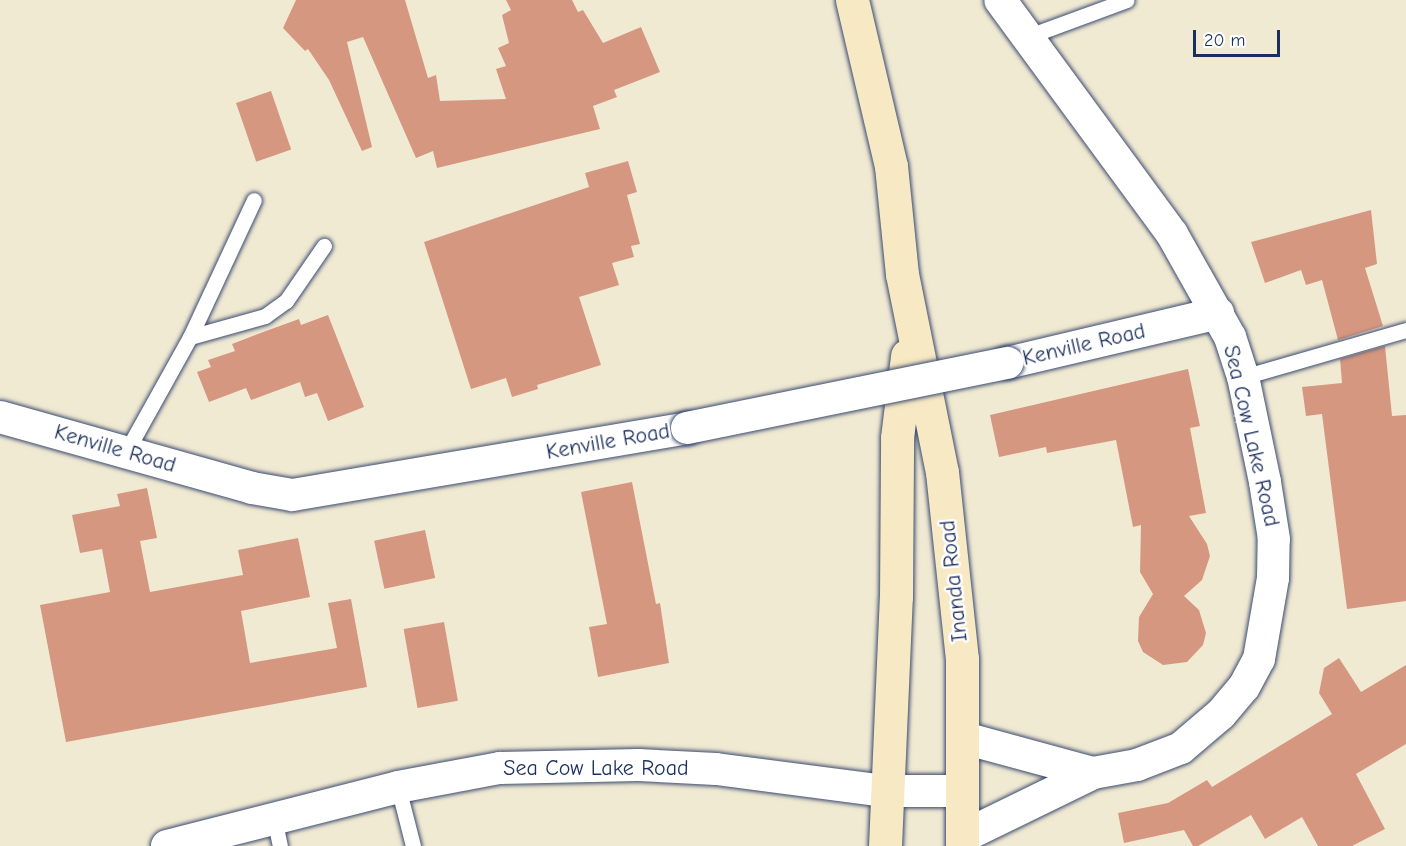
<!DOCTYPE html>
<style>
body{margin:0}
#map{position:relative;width:1406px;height:846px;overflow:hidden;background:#f1ead3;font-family:"Comic Neue",sans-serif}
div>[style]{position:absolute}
.building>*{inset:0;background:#d69780;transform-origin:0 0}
.roads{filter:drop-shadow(0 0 2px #3b4b70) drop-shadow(0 0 2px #3b4b70)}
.lane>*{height:15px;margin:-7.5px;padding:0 7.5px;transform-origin:7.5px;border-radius:7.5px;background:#fff}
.street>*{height:32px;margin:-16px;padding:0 16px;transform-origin:16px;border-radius:16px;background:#fff}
.secondary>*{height:33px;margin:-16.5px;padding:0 16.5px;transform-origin:16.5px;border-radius:16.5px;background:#f6e9c3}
.bridges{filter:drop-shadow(0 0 2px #3b4b70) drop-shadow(0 0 2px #3b4b70)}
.street-bridge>*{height:32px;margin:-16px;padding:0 16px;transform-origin:16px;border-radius:16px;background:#fff}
span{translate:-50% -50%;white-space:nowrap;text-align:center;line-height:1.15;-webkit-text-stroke:5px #fff;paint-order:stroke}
.street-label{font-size:22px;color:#1b2f5e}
.scale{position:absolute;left:1193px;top:30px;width:87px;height:27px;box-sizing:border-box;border:3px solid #1b2f5e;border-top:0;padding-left:8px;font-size:18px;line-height:21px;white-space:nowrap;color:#1b2f5e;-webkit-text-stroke:4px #fff;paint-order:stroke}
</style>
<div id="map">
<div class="building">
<i style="clip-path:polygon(296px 0,405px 0,428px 78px,436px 75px,440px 101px,506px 99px,496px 69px,506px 66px,498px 48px,509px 43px,502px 15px,511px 10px,506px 0,572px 0,578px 12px,583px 10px,603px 43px,641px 27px,660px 72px,614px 90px,617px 97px,593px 106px,600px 129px,437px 168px,433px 151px,416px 158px,363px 37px,347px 42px,372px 147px,362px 151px,329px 80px,308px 49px,305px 51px,283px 28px)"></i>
<i style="left:271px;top:91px;width:62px;height:37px;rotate:71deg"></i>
<i style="clip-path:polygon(628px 161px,637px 192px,627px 195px,640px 244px,631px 246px,634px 257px,612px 263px,619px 285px,579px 297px,601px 365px,537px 385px,538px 389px,512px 397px,506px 378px,471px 389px,424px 242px,589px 187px,585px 173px)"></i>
<i style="clip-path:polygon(1371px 210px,1377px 264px,1365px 268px,1383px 326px,1338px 340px,1322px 280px,1306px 285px,1301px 270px,1265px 283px,1251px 242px)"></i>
<i style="clip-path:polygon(328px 315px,364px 407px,328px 421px,317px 393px,305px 397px,300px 382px,251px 400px,246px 388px,209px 402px,197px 372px,211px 367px,208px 360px,235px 351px,232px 344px,266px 331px,299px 319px,301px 325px)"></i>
<i style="clip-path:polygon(1385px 346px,1392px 416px,1406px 415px,1406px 601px,1347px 609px,1322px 414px,1306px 416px,1302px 387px,1342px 383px,1340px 359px)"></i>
<i style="clip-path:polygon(1188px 369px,1200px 426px,1190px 428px,1206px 513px,1189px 516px,1207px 544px,1210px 556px,1202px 580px,1184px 596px,1199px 610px,1206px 633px,1203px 645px,1187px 662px,1163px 665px,1143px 652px,1138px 641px,1139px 617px,1153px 594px,1140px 572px,1141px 525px,1133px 527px,1116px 440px,1047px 453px,1046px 447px,999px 457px,990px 415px)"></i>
<i style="clip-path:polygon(632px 482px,656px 604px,660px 603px,669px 663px,598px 677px,589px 627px,607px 624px,581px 492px)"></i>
<i style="clip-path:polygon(147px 488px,157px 538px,140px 541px,150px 592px,243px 575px,238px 550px,298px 538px,310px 597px,241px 611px,250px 663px,337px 648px,328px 603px,351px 599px,367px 687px,66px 742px,40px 605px,110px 592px,102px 549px,80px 553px,72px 515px,120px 506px,117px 494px)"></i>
<i style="left:425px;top:530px;width:49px;height:52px;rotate:78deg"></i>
<i style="left:444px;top:622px;width:80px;height:41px;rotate:80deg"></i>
<i style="clip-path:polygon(1339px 658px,1361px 692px,1406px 665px,1406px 744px,1356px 774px,1385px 829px,1352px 846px,1318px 846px,1302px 817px,1265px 839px,1251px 815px,1198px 846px,1193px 846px,1184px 830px,1124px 843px,1118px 813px,1168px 803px,1207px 780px,1212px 787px,1332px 714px,1319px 693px,1324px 668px)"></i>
</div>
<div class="roads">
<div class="lane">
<i style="left:1029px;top:36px;width:104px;rotate:-20.2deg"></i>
<i style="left:190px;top:337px;width:78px;rotate:-15.6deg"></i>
<i style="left:265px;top:316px;width:26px;rotate:-36deg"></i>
<i style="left:286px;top:301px;width:67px;rotate:-55.4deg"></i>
<i style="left:1243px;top:377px;width:170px;rotate:-16.1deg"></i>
<i style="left:126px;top:452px;width:132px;rotate:-60.9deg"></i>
<i style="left:190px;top:337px;width:151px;rotate:-65deg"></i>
<i style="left:398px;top:787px;width:61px;rotate:75.7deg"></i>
<i style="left:274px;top:818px;width:29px;rotate:78deg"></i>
</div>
<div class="street">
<i style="left:1007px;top:363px;width:217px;rotate:-13.3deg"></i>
<i style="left:0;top:417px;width:262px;rotate:15.7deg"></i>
<i style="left:252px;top:488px;width:41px;rotate:9.9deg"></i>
<i style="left:292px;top:495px;width:401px;rotate:-9.6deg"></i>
<i style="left:964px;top:738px;width:134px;rotate:15.2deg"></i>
<i style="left:962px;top:837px;width:146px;rotate:-26deg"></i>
<i style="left:1093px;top:773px;width:45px;rotate:-10.3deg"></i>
<i style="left:1137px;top:765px;width:47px;rotate:-21.1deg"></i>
<i style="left:1181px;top:748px;width:52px;rotate:-40.4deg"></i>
<i style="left:1221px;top:714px;width:35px;rotate:-50deg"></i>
<i style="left:1244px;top:687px;width:32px;rotate:-62deg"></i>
<i style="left:1259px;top:659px;width:82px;rotate:-80.2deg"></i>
<i style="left:1273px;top:578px;width:39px;rotate:-89deg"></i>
<i style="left:1274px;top:539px;width:58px;rotate:-99deg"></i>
<i style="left:1265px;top:482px;width:107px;rotate:-101.8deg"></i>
<i style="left:1243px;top:377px;width:42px;rotate:-108deg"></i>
<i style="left:1230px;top:337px;width:118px;rotate:-119.4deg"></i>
<i style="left:1172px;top:234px;width:290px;rotate:-126.3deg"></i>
<i style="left:167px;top:846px;width:238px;rotate:-14.3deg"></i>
<i style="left:398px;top:787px;width:104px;rotate:-10.6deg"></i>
<i style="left:500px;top:768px;width:138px;rotate:-1.2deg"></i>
<i style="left:638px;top:765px;width:78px;rotate:2.9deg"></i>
<i style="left:716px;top:769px;width:171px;rotate:7.4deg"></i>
<i style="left:886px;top:791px;width:75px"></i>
</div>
<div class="secondary">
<i style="left:852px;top:0;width:171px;rotate:76.8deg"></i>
<i style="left:891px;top:166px;width:109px;rotate:84.2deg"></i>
<i style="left:902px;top:274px;width:202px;rotate:78.6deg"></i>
<i style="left:942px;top:472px;width:188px;rotate:83.9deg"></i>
<i style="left:962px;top:659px;width:187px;rotate:90deg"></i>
<i style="left:885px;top:846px;width:249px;rotate:-87.5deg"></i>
<i style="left:896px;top:597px;width:159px;rotate:-89.6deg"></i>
<i style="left:897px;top:438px;width:83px;rotate:-83deg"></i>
</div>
</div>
<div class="bridges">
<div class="street-bridge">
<i style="left:687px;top:428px;width:327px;rotate:-11.5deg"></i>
</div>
</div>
<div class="street-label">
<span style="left:1084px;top:345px;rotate:-13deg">Kenville Road</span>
<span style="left:1251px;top:436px;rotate:77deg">Sea Cow Lake Road</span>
<span style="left:608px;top:442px;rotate:-10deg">Kenville Road</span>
<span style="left:115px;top:449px;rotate:16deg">Kenville Road</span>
<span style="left:954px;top:581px;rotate:-96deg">Inanda Road</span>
<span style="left:596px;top:769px">Sea Cow Lake Road</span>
</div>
<div class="scale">20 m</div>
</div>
